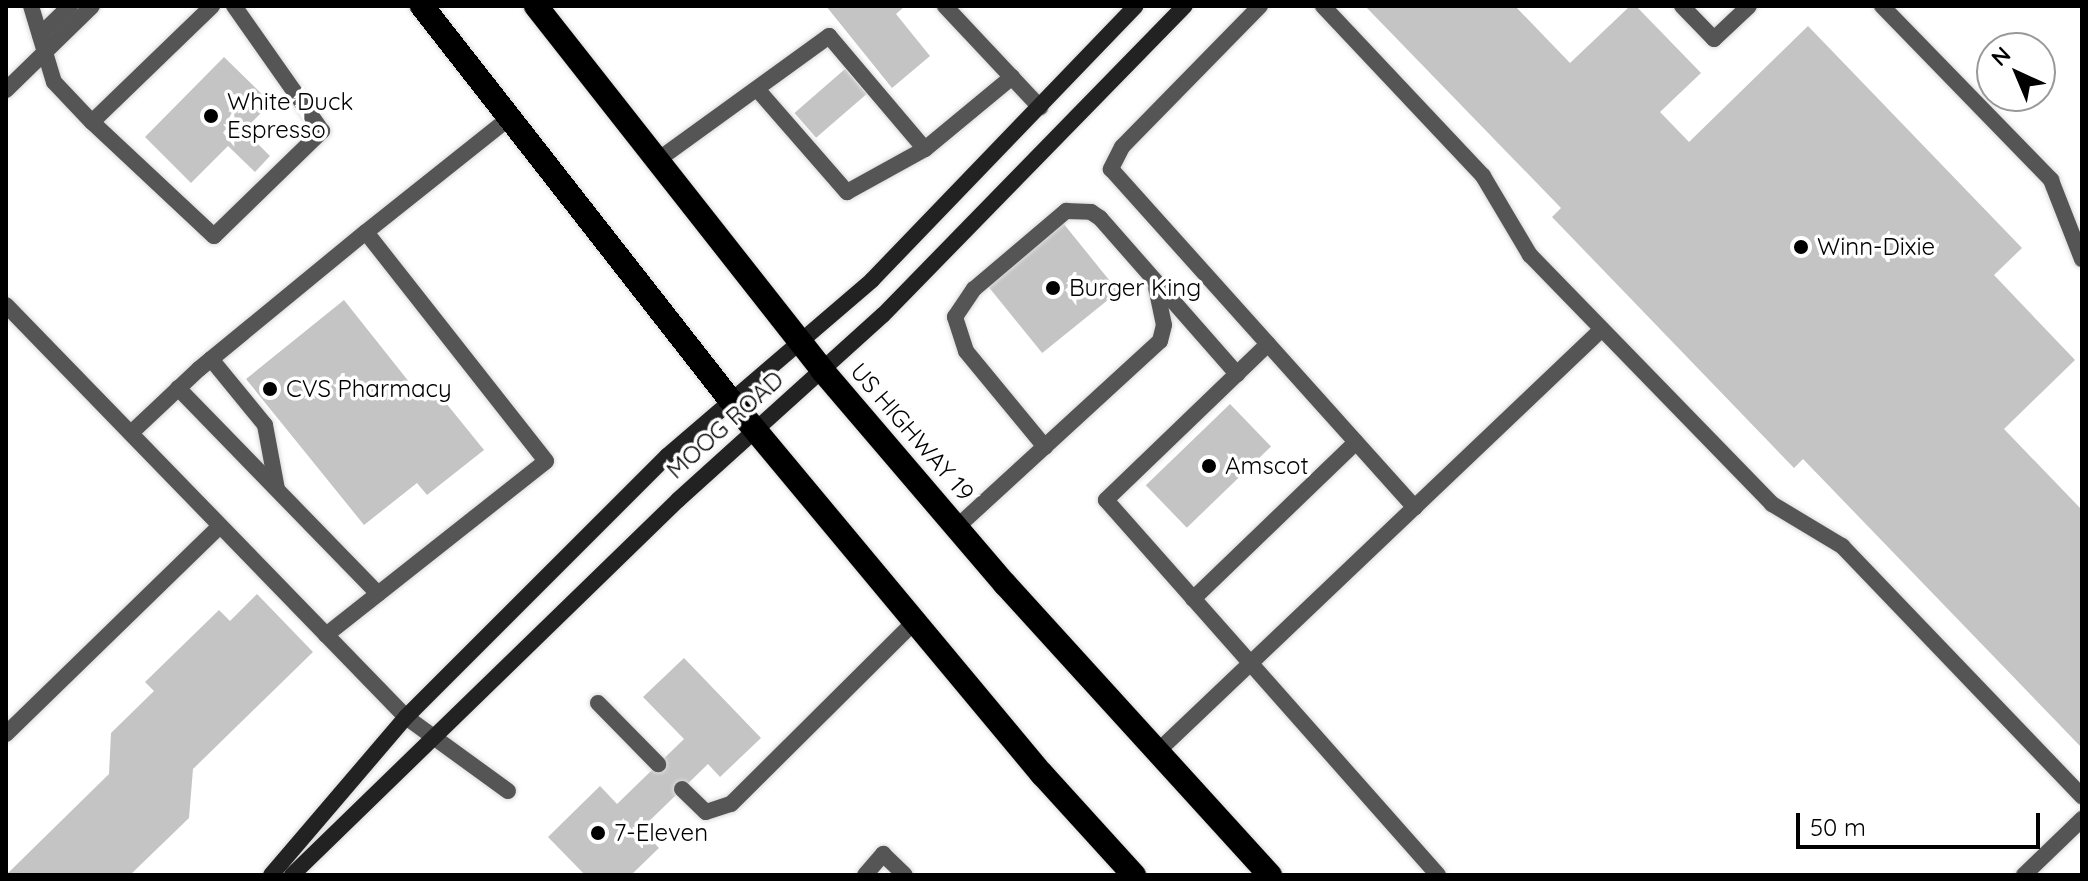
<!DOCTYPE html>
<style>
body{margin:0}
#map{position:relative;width:2088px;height:881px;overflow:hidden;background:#fff;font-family:Quicksand,sans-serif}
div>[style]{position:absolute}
.building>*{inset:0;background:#c4c4c4;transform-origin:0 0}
.roads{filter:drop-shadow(0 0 2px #dbdbdb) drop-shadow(0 0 2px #dbdbdb)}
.lane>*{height:16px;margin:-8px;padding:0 8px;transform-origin:8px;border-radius:8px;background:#555}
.secondary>*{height:16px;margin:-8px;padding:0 8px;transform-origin:8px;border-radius:8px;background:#222}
.highway>*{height:24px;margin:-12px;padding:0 12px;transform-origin:12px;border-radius:12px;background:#000}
.dots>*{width:22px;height:22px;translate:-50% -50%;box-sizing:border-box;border:4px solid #fff;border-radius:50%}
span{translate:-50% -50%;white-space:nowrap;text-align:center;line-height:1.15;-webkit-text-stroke:7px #fff;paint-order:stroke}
.poi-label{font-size:24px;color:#000}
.left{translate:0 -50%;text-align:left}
.street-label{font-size:24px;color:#000}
.frame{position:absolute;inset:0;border:8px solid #000;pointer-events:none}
.north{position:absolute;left:1976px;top:32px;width:80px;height:80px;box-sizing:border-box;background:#fff;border:2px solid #999;border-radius:50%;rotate:316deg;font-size:22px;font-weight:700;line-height:32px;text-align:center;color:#000}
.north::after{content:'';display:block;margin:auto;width:28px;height:36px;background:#000;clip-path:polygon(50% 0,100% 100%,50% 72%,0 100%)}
.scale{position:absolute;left:1796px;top:813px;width:244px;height:36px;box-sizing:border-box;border:4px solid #000;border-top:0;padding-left:10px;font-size:24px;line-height:28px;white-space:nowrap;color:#000;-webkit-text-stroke:6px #fff;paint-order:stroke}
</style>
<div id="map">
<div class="building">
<i style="clip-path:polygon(826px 6px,905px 6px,896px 14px,930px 56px,892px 88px)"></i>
<i style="clip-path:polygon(1365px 6px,1515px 6px,1570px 63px,1630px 6px,1636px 6px,1701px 73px,1660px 112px,1689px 142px,1808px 26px,2022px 248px,1994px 275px,2075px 360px,2004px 429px,2082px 510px,2082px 748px,1803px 459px,1794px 468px,1552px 217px,1561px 208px)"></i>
<i style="clip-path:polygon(224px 57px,271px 103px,244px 130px,270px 156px,255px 172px,228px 146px,191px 183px,145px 137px)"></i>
<i style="left:845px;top:69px;width:33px;height:67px;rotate:49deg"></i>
<i style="left:1063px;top:223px;width:88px;height:98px;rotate:51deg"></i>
<i style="clip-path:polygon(344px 300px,425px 402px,437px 392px,484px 450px,427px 495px,417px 483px,364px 525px,246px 379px)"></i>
<i style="left:1230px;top:404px;width:59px;height:117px;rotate:46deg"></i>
<i style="clip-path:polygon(257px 594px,313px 652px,193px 769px,189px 818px,130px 875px,6px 875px,109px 774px,111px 733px,154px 691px,145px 682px,219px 610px,230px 621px)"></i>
<i style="clip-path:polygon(684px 658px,761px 738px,720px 777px,708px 764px,641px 829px,659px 848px,631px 875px,585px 875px,548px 837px,600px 786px,617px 804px,684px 739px,643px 697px)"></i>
</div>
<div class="roads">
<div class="lane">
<i style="left:31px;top:6px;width:79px;rotate:73.2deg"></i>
<i style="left:54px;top:82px;width:55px;rotate:46.5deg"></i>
<i style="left:92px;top:122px;width:167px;rotate:-44deg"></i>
<i style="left:945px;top:6px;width:139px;rotate:46.8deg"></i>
<i style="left:1260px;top:6px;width:197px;rotate:134.4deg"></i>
<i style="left:1122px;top:147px;width:25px;rotate:117deg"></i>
<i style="left:1111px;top:169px;width:455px;rotate:48.1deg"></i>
<i style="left:1323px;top:6px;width:233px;rotate:46.7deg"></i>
<i style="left:1483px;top:176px;width:92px;rotate:59.3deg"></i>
<i style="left:1530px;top:255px;width:347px;rotate:45.8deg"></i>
<i style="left:1772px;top:504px;width:82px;rotate:31deg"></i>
<i style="left:1842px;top:546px;width:347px;rotate:46.2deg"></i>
<i style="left:1682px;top:6px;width:46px;rotate:45.9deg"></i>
<i style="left:1714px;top:39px;width:48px;rotate:-43.3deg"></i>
<i style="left:1882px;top:6px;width:243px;rotate:45.8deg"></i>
<i style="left:2051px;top:180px;width:85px;rotate:68.6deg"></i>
<i style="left:40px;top:35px;width:42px;rotate:-44deg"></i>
<i style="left:757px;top:89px;width:137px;rotate:48.9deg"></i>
<i style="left:847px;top:192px;width:89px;rotate:-28.9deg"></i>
<i style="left:6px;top:90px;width:120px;rotate:-44.3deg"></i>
<i style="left:92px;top:122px;width:167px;rotate:43.1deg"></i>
<i style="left:214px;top:236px;width:151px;rotate:-44.2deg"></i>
<i style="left:322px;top:131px;width:153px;rotate:-125.1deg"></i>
<i style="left:655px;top:162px;width:215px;rotate:-35.9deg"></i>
<i style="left:829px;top:36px;width:148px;rotate:49.7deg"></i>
<i style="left:925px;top:149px;width:113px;rotate:-39.6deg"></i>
<i style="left:6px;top:305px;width:574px;rotate:45.85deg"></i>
<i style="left:406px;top:717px;width:126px;rotate:36deg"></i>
<i style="left:1268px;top:344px;width:225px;rotate:136.1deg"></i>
<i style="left:1106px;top:500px;width:501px;rotate:48.48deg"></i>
<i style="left:211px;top:359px;width:85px;rotate:50.7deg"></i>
<i style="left:265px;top:425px;width:65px;rotate:79.4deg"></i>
<i style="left:178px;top:388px;width:287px;rotate:45.8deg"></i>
<i style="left:131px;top:433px;width:93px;rotate:-43.3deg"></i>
<i style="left:199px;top:369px;width:216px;rotate:-39.4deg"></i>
<i style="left:1045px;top:447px;width:124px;rotate:-129.5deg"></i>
<i style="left:966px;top:351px;width:36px;rotate:-108deg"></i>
<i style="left:955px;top:317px;width:34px;rotate:-56deg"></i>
<i style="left:974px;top:289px;width:121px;rotate:-40.3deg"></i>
<i style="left:1066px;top:211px;width:25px;rotate:2deg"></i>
<i style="left:1091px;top:212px;width:11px;rotate:34deg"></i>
<i style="left:1100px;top:218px;width:208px;rotate:48.7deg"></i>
<i style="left:957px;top:527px;width:275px;rotate:-42.5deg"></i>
<i style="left:1160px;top:341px;width:16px;rotate:-76deg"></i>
<i style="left:1164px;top:325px;width:38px;rotate:-102deg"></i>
<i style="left:1193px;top:599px;width:226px;rotate:-43.9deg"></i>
<i style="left:326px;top:635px;width:280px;rotate:-38.3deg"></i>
<i style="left:546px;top:461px;width:291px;rotate:-128.2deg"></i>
<i style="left:366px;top:232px;width:181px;rotate:-38.5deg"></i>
<i style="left:598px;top:703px;width:86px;rotate:45.5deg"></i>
<i style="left:6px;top:734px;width:298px;rotate:-44.2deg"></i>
<i style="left:1156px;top:753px;width:615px;rotate:-43.55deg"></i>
<i style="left:682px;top:789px;width:33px;rotate:44deg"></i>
<i style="left:706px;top:812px;width:26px;rotate:-18deg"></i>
<i style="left:731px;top:804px;width:260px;rotate:-44.8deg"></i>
<i style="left:865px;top:875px;width:28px;rotate:-49deg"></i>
<i style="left:883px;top:854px;width:30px;rotate:44deg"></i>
<i style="left:2024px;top:875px;width:81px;rotate:-44deg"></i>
</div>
<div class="secondary">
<i style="left:271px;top:875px;width:208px;rotate:-49.5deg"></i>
<i style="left:406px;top:717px;width:369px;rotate:-45deg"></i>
<i style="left:667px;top:456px;width:270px;rotate:-40.6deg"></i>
<i style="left:872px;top:280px;width:380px;rotate:-46.1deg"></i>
<i style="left:292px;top:875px;width:538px;rotate:-44.17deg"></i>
<i style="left:678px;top:500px;width:276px;rotate:-42.1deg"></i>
<i style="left:883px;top:315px;width:432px;rotate:-45.7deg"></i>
</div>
<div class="highway">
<i style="left:422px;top:6px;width:502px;rotate:51.96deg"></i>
<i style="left:731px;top:401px;width:486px;rotate:50.2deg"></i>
<i style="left:1042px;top:774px;width:137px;rotate:47.7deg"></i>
<i style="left:536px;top:6px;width:463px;rotate:51.8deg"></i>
<i style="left:822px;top:370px;width:282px;rotate:49.5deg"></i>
<i style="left:1005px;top:584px;width:394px;rotate:47.7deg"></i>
</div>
</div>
<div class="dots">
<i style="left:211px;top:116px;background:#000"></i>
<i style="left:1801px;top:247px;background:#000"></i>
<i style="left:1053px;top:288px;background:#000"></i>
<i style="left:270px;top:389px;background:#000"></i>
<i style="left:1209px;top:466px;background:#000"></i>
<i style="left:598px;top:833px;background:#000"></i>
</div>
<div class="poi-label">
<span class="left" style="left:227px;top:116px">White Duck<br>Espresso</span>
<span class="left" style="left:1817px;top:247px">Winn-Dixie</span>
<span class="left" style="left:1069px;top:288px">Burger King</span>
<span class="left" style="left:286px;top:389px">CVS Pharmacy</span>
<span class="left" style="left:1225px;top:466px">Amscot</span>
<span class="left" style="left:614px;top:833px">7-Eleven</span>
</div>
<div class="street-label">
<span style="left:725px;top:425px;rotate:-42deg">MOOG ROAD</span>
<span style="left:912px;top:432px;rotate:49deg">US HIGHWAY 19</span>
</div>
<div class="frame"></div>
<div class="north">N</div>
<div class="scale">50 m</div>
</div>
